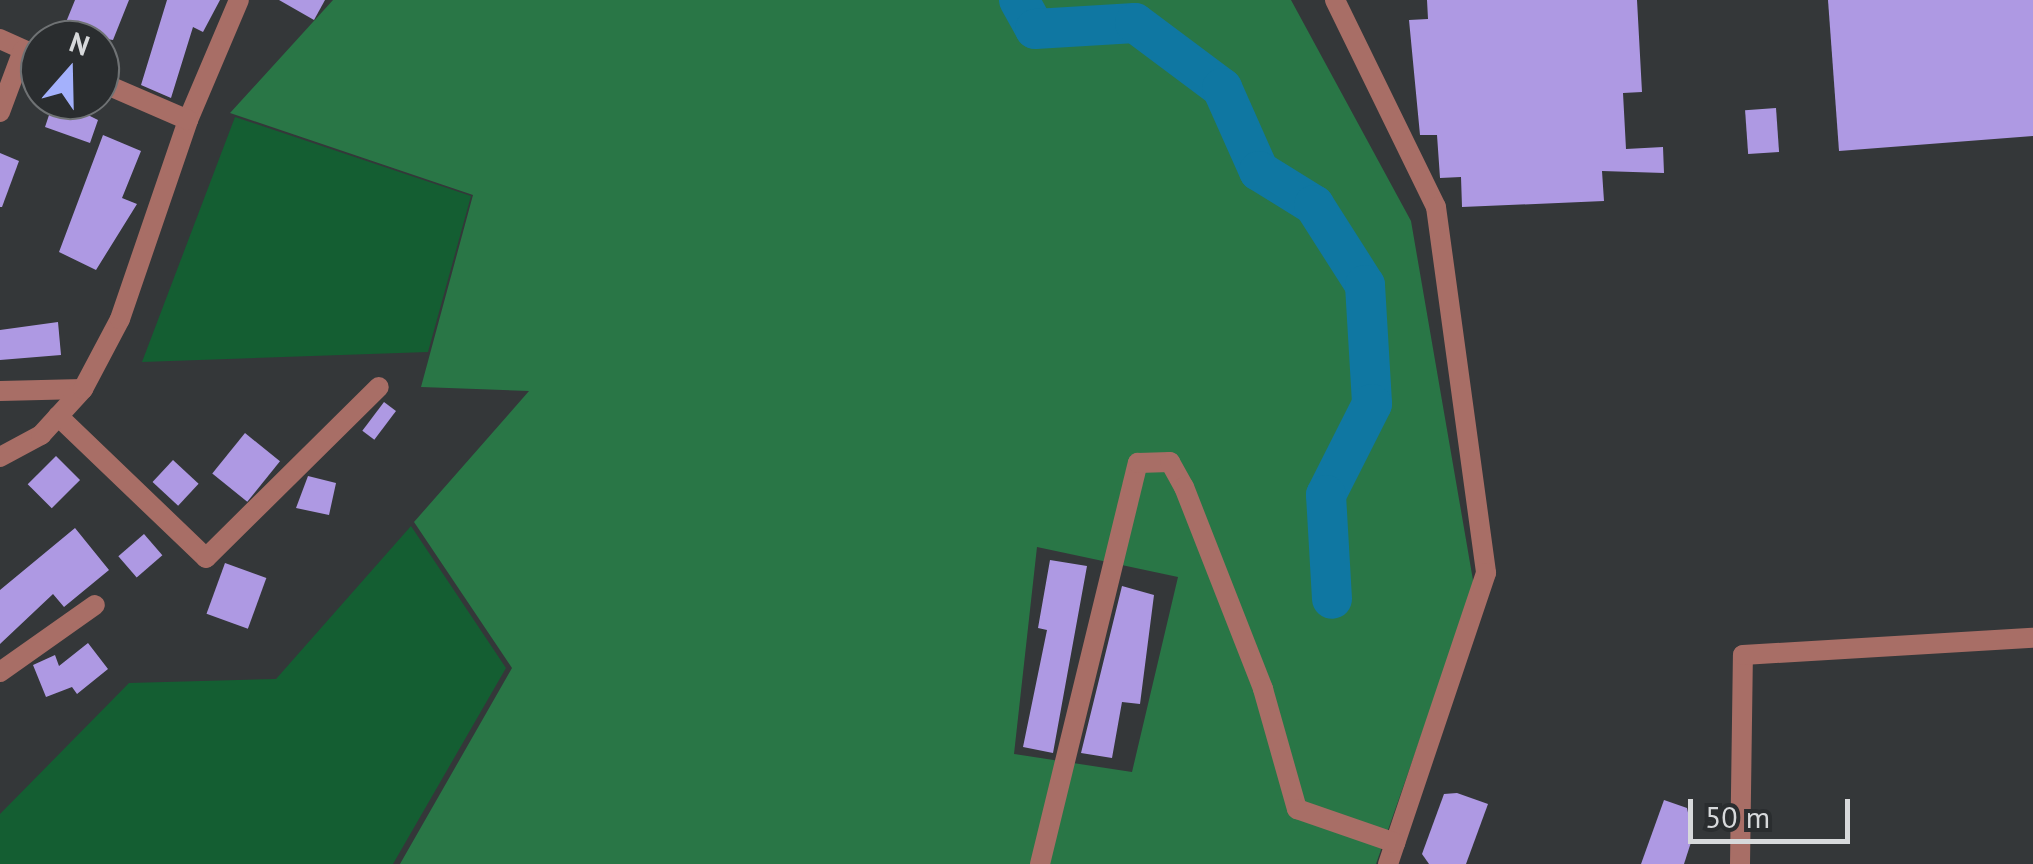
<!DOCTYPE html>
<style>
body{margin:0}
#map{position:relative;width:2033px;height:864px;overflow:hidden;background:#343739;font-family:"PT Sans",sans-serif}
div>[style]{position:absolute}
.green>*{inset:0;background:#145e32}
.forest>*{inset:0;background:#297646}
.river>*{height:40px;margin:-20px;padding:0 20px;transform-origin:20px;border-radius:20px;background:#0f77a2}
.building>*{inset:0;background:#ae99e3;transform-origin:0 0}
.minor>*{height:20px;margin:-10px;padding:0 10px;transform-origin:10px;border-radius:10px;background:#a86e66}
.tertiary>*{height:20px;margin:-10px;padding:0 10px;transform-origin:10px;border-radius:10px;background:#a86e66}
span{translate:-50% -50%;white-space:nowrap;text-align:center;line-height:1.15;-webkit-text-stroke:10px #2a2d2f;paint-order:stroke}
.north{position:absolute;left:20px;top:20px;width:100px;height:100px;box-sizing:border-box;background:#2a2d2f;border:2px solid #6f7274;border-radius:50%;rotate:20deg;font-size:28px;font-weight:700;line-height:40px;text-align:center;color:#d7d9db}
.north::after{content:'';display:block;margin:auto;width:35px;height:45px;background:#a4b1fc;clip-path:polygon(50% 0,100% 100%,50% 72%,0 100%)}
.scale{position:absolute;left:1688px;top:799px;width:162px;height:45px;box-sizing:border-box;border:5px solid #d7d9db;border-top:0;padding-left:12px;font-size:30px;line-height:35px;white-space:nowrap;color:#d7d9db;-webkit-text-stroke:8px #2a2d2f;paint-order:stroke}
</style>
<div id="map">
<div class="green">
<i style="clip-path:polygon(235px 117px,471px 196px,428px 352px,142px 362px)"></i>
<i style="clip-path:polygon(411px 526px,506px 668px,393px 864px,0 864px,0 814px,129px 683px,276px 679px)"></i>
</div>
<div class="forest">
<i style="clip-path:polygon(evenodd,333px 0,1291px 0,1411px 221px,1474px 586px,1376px 864px,400px 864px,512px 668px,414px 522px,529px 391px,421px 387px,473px 195px,230px 113px,333px 0,1037px 547px,1178px 577px,1132px 772px,1014px 754px,1037px 547px)"></i>
</div>
<div class="river">
<i style="left:1019px;top:0;width:33px;rotate:61deg"></i>
<i style="left:1035px;top:29px;width:100px;rotate:-3.4deg"></i>
<i style="left:1135px;top:23px;width:109px;rotate:36.8deg"></i>
<i style="left:1222px;top:88px;width:91px;rotate:66deg"></i>
<i style="left:1259px;top:171px;width:65px;rotate:31.7deg"></i>
<i style="left:1314px;top:205px;width:95px;rotate:57.5deg"></i>
<i style="left:1365px;top:285px;width:119px;rotate:86.6deg"></i>
<i style="left:1372px;top:404px;width:102px;rotate:116.8deg"></i>
<i style="left:1326px;top:495px;width:104px;rotate:86.7deg"></i>
</div>
<div class="building">
<i style="clip-path:polygon(75px 0,129px 0,113px 40px,62px 32px)"></i>
<i style="clip-path:polygon(167px 0,220px 0,203px 32px,193px 27px,171px 98px,141px 85px)"></i>
<i style="clip-path:polygon(279px 0,325px 0,314px 20px)"></i>
<i style="clip-path:polygon(1427px 0,1637px 0,1642px 92px,1623px 93px,1626px 149px,1663px 147px,1664px 173px,1602px 171px,1604px 201px,1462px 207px,1461px 177px,1440px 178px,1437px 135px,1420px 135px,1409px 20px,1428px 19px)"></i>
<i style="clip-path:polygon(1828px 0,2033px 0,2033px 136px,1839px 151px)"></i>
<i style="clip-path:polygon(54px 100px,87px 103px,84px 113px,98px 120px,90px 143px,45px 127px)"></i>
<i style="left:1776px;top:108px;width:44px;height:31px;rotate:86deg"></i>
<i style="clip-path:polygon(103px 135px,141px 151px,122px 198px,137px 204px,96px 270px,59px 252px)"></i>
<i style="clip-path:polygon(0 153px,19px 161px,2px 207px,0 207px)"></i>
<i style="clip-path:polygon(58px 322px,61px 355px,0 360px,0 330px)"></i>
<i style="left:384px;top:402px;width:15px;height:36px;rotate:37deg"></i>
<i style="left:245px;top:433px;width:45px;height:52px;rotate:39deg"></i>
<i style="left:56px;top:456px;width:34px;height:40px;rotate:45deg"></i>
<i style="left:173px;top:460px;width:35px;height:30px;rotate:43deg"></i>
<i style="clip-path:polygon(308px 476px,336px 483px,329px 515px,296px 508px)"></i>
<i style="clip-path:polygon(75px 528px,109px 570px,64px 607px,53px 594px,0 644px,0 590px)"></i>
<i style="left:144px;top:534px;width:28px;height:34px;rotate:49deg"></i>
<i style="clip-path:polygon(1050px 560px,1087px 566px,1053px 753px,1023px 747px,1047px 630px,1038px 628px)"></i>
<i style="left:225px;top:563px;width:44px;height:54px;rotate:20deg"></i>
<i style="clip-path:polygon(1122px 586px,1154px 595px,1140px 704px,1122px 702px,1112px 758px,1081px 753px)"></i>
<i style="clip-path:polygon(88px 643px,108px 669px,77px 694px,72px 687px,46px 697px,33px 665px,55px 655px,59px 666px)"></i>
<i style="clip-path:polygon(1457px 793px,1488px 804px,1466px 864px,1429px 864px,1422px 854px,1444px 794px)"></i>
<i style="clip-path:polygon(1664px 800px,1687px 808px,1693px 836px,1684px 864px,1641px 864px)"></i>
</div>
<div class="minor">
<i style="left:1335px;top:0;width:230px;rotate:64deg"></i>
<i style="left:1436px;top:207px;width:369px;rotate:82.2deg"></i>
<i style="left:1486px;top:573px;width:307px;rotate:108.6deg"></i>
<i style="left:0;top:39px;width:44px;rotate:24.2deg"></i>
<i style="left:0;top:112px;width:66px;rotate:-69.6deg"></i>
<i style="left:188px;top:120px;width:130px;rotate:-67deg"></i>
<i style="left:0;top:391px;width:83px;rotate:-1.4deg"></i>
<i style="left:58px;top:416px;width:205px;rotate:43.8deg"></i>
<i style="left:206px;top:558px;width:243px;rotate:-44.7deg"></i>
<i style="left:0;top:457px;width:47px;rotate:-28.2deg"></i>
<i style="left:41px;top:435px;width:62px;rotate:-47.6deg"></i>
<i style="left:83px;top:389px;width:79px;rotate:-62.1deg"></i>
<i style="left:120px;top:319px;width:210px;rotate:-71.1deg"></i>
<i style="left:188px;top:120px;width:96px;rotate:-156.6deg"></i>
<i style="left:0;top:672px;width:116px;rotate:-35.2deg"></i>
<i style="left:1040px;top:864px;width:413px;rotate:-76.3deg"></i>
<i style="left:1138px;top:463px;width:32px;rotate:-2deg"></i>
<i style="left:1170px;top:462px;width:29px;rotate:61deg"></i>
<i style="left:1184px;top:487px;width:217px;rotate:68.6deg"></i>
<i style="left:1263px;top:689px;width:125px;rotate:74.2deg"></i>
<i style="left:1297px;top:809px;width:104px;rotate:19.1deg"></i>
</div>
<div class="tertiary">
<i style="left:1740px;top:864px;width:209px;rotate:-89.2deg"></i>
<i style="left:1743px;top:655px;width:290px;rotate:-3.4deg"></i>
</div>
<div class="north">N</div>
<div class="scale">50 m</div>
</div>
